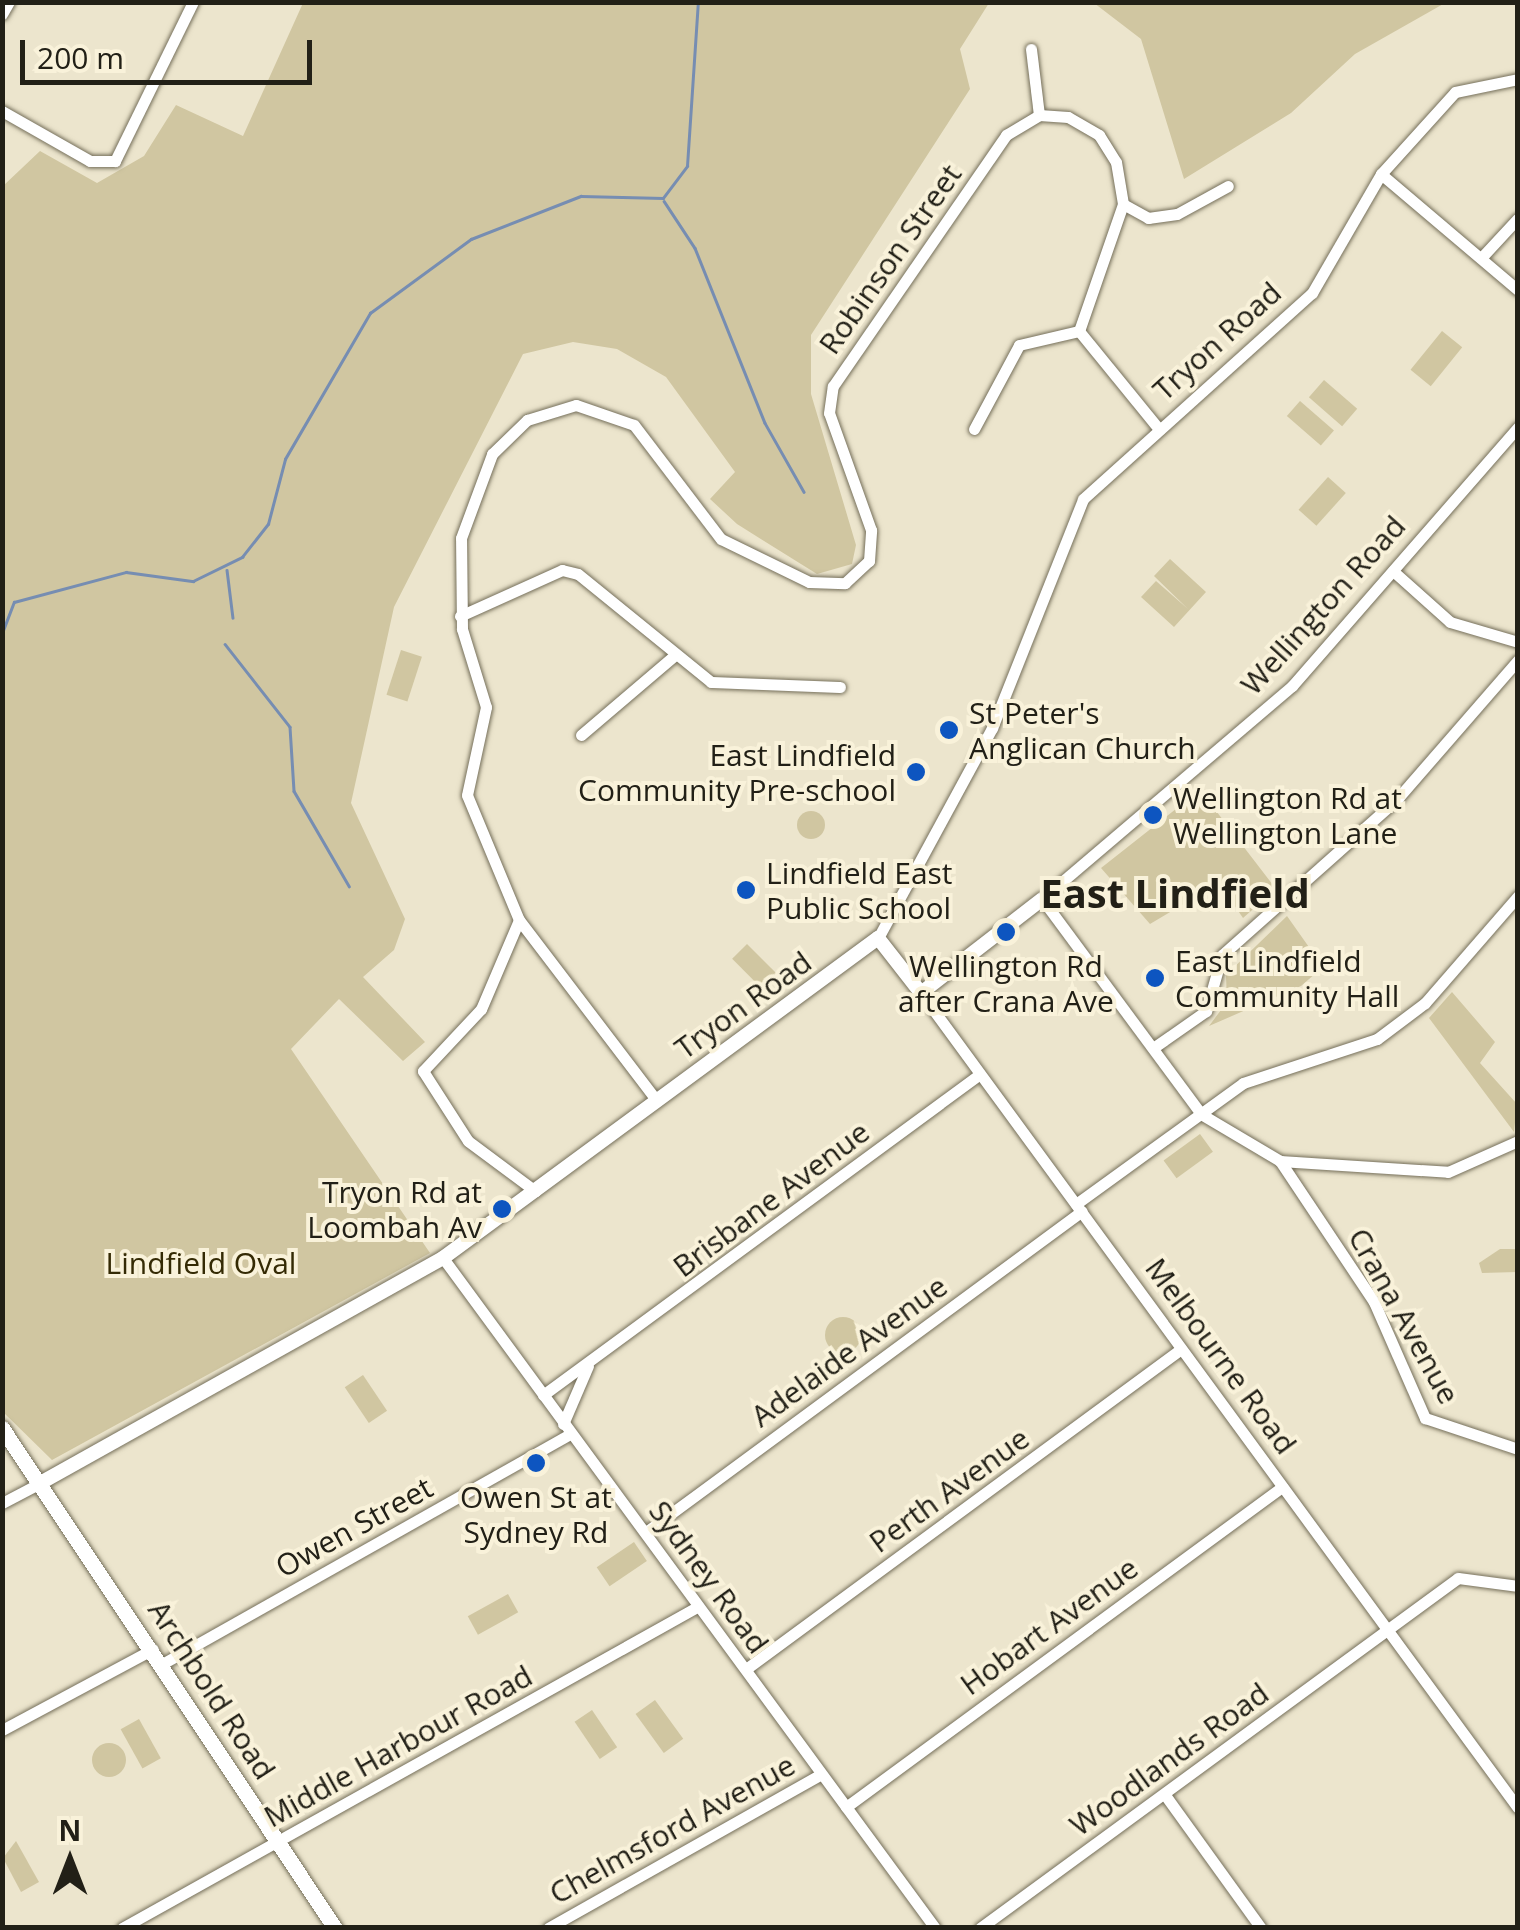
<!DOCTYPE html>
<style>
body{margin:0}
#map{position:relative;width:1520px;height:1930px;overflow:hidden;background:#ece5cd;font-family:"Open Sans",sans-serif}
div>[style]{position:absolute}
.green>*{inset:0;background:#d0c6a1;transform-origin:0 0}
.round{border-radius:50%}
.stream>*{height:2.5px;margin:-1.25px;padding:0 1.25px;transform-origin:1.25px;border-radius:1.25px;background:#768db2}
.roads{filter:drop-shadow(0 0 2px #756f5a) drop-shadow(0 0 2px #756f5a)}
.minor>*{height:11px;margin:-5.5px;padding:0 5.5px;transform-origin:5.5px;border-radius:5.5px;background:#fff}
.tertiary>*{height:14px;margin:-7px;padding:0 7px;transform-origin:7px;border-radius:7px;background:#fff}
.secondary>*{height:15px;margin:-7.5px;padding:0 7.5px;transform-origin:7.5px;border-radius:7.5px;background:#fff}
.dots>*{width:28px;height:28px;translate:-50% -50%;box-sizing:border-box;border:5px solid #f9f2da;border-radius:50%}
span{translate:-50% -50%;white-space:nowrap;text-align:center;line-height:1.15;-webkit-text-stroke:8px #f9f2da;paint-order:stroke}
.street-label{font-size:30px;color:#222017}
.poi-label{font-size:30px;color:#222017}
.left{translate:0 -50%;text-align:left}
.right{translate:-100% -50%;text-align:right}
.park-label{font-size:30px;color:#342a04}
.district-label{font-size:40px;color:#222017;font-weight:700}
.frame{position:absolute;inset:0;border:5px solid #222017;pointer-events:none}
.north{position:absolute;left:20px;top:1810px;width:100px;height:100px;-webkit-text-stroke:8px #f9f2da;paint-order:stroke;rotate:0deg;font-size:28px;font-weight:700;line-height:40px;text-align:center;color:#222017}
.north::after{content:'';display:block;margin:auto;width:35px;height:45px;background:#222017;clip-path:polygon(50% 0,100% 100%,50% 72%,0 100%)}
.scale{position:absolute;left:20px;top:40px;width:292px;height:45px;box-sizing:border-box;border:5px solid #222017;border-top:0;padding-left:12px;font-size:30px;line-height:35px;white-space:nowrap;color:#222017;-webkit-text-stroke:8px #f9f2da;paint-order:stroke}
</style>
<div id="map">
<div class="green">
<i style="clip-path:polygon(303px 3px,989px 3px,960px 49px,970px 89px,811px 335px,811px 394px,856px 545px,852px 564px,817px 574px,737px 524px,710px 499px,735px 472px,666px 377px,617px 349px,573px 342px,523px 354px,394px 607px,351px 803px,405px 919px,394px 950px,363px 977px,425px 1042px,403px 1061px,339px 999px,291px 1049px,430px 1253px,52px 1460px,2px 1411px,3px 186px,40px 151px,97px 183px,144px 156px,176px 105px,243px 136px)"></i>
<i style="clip-path:polygon(1094px 3px,1445px 3px,1355px 54px,1291px 113px,1184px 179px,1141px 39px)"></i>
<i style="left:1442px;top:331px;width:26px;height:50px;rotate:39deg"></i>
<i style="left:1324px;top:380px;width:44px;height:23px;rotate:41deg"></i>
<i style="left:1300px;top:401px;width:45px;height:20px;rotate:41deg"></i>
<i style="left:1328px;top:477px;width:24px;height:44px;rotate:42deg"></i>
<i style="clip-path:polygon(1170px 559px,1206px 592px,1174px 627px,1141px 597px,1156px 581px,1188px 609px,1154px 576px)"></i>
<i style="left:401px;top:650px;width:22px;height:47px;rotate:18deg"></i>
<i style="clip-path:polygon(1200px 790px,1276px 889px,1243px 918px,1219px 883px,1150px 924px,1101px 868px)"></i>
<i class="round" style="left:797px;top:811px;width:28px;height:28px"></i>
<i style="clip-path:polygon(1287px 916px,1323px 967px,1301px 986px,1209px 1026px,1227px 1002px,1226px 975px)"></i>
<i style="left:747px;top:944px;width:45px;height:21px;rotate:45deg"></i>
<i style="clip-path:polygon(1452px 992px,1495px 1042px,1480px 1063px,1517px 1104px,1514px 1132px,1429px 1018px)"></i>
<i style="left:1200px;top:1134px;width:22px;height:45px;rotate:54deg"></i>
<i style="clip-path:polygon(1500px 1249px,1517px 1249px,1517px 1272px,1482px 1273px,1479px 1263px)"></i>
<i class="round" style="left:825px;top:1317px;width:36px;height:36px"></i>
<i style="left:363px;top:1375px;width:43px;height:22px;rotate:56deg"></i>
<i style="left:634px;top:1542px;width:23px;height:45px;rotate:56deg"></i>
<i style="left:508px;top:1594px;width:21px;height:46px;rotate:61deg"></i>
<i style="left:655px;top:1700px;width:48px;height:24px;rotate:54deg"></i>
<i style="left:592px;top:1710px;width:45px;height:21px;rotate:56deg"></i>
<i style="left:139px;top:1719px;width:45px;height:21px;rotate:61deg"></i>
<i class="round" style="left:92px;top:1743px;width:34px;height:34px"></i>
<i style="clip-path:polygon(16px 1841px,39px 1882px,21px 1892px,3px 1858px)"></i>
</div>
<div class="stream">
<i style="left:664px;top:201px;width:56px;rotate:56.6deg"></i>
<i style="left:695px;top:248px;width:188px;rotate:68.2deg"></i>
<i style="left:765px;top:423px;width:79px;rotate:60.5deg"></i>
<i style="left:227px;top:570px;width:48px;rotate:82.9deg"></i>
<i style="left:2px;top:633px;width:33px;rotate:-69deg"></i>
<i style="left:14px;top:602px;width:116px;rotate:-15deg"></i>
<i style="left:126px;top:572px;width:68px;rotate:7.7deg"></i>
<i style="left:193px;top:581px;width:55px;rotate:-26.1deg"></i>
<i style="left:242px;top:557px;width:42px;rotate:-51.8deg"></i>
<i style="left:268px;top:524px;width:67px;rotate:-75.3deg"></i>
<i style="left:285px;top:459px;width:169px;rotate:-59.8deg"></i>
<i style="left:370px;top:313px;width:125px;rotate:-36.2deg"></i>
<i style="left:471px;top:239px;width:118px;rotate:-21.4deg"></i>
<i style="left:581px;top:196px;width:82px;rotate:1.4deg"></i>
<i style="left:663px;top:198px;width:40px;rotate:-53deg"></i>
<i style="left:687px;top:166px;width:164px;rotate:-86.2deg"></i>
<i style="left:225px;top:644px;width:105px;rotate:51.9deg"></i>
<i style="left:290px;top:727px;width:64px;rotate:86.4deg"></i>
<i style="left:294px;top:791px;width:110px;rotate:59.9deg"></i>
</div>
<div class="roads">
<div class="minor">
<i style="left:2px;top:14px;width:14px;rotate:-60deg"></i>
<i style="left:1031px;top:49px;width:66px;rotate:83.1deg"></i>
<i style="left:2px;top:111px;width:101px;rotate:29.6deg"></i>
<i style="left:90px;top:161px;width:25px"></i>
<i style="left:115px;top:161px;width:177px;rotate:-63.9deg"></i>
<i style="left:1381px;top:174px;width:180px;rotate:40.3deg"></i>
<i style="left:1123px;top:204px;width:29px;rotate:29deg"></i>
<i style="left:1148px;top:218px;width:29px;rotate:-8deg"></i>
<i style="left:1177px;top:214px;width:58px;rotate:-28.8deg"></i>
<i style="left:1481px;top:258px;width:54px;rotate:-47.2deg"></i>
<i style="left:1518px;top:427px;width:344px;rotate:131.1deg"></i>
<i style="left:1292px;top:686px;width:328px;rotate:139.6deg"></i>
<i style="left:1042px;top:899px;width:267px;rotate:53.5deg"></i>
<i style="left:1201px;top:1114px;width:92px;rotate:30.7deg"></i>
<i style="left:1280px;top:1161px;width:169px;rotate:56.3deg"></i>
<i style="left:1374px;top:1302px;width:127px;rotate:66.3deg"></i>
<i style="left:1425px;top:1418px;width:98px;rotate:18.4deg"></i>
<i style="left:974px;top:429px;width:95px;rotate:-61.8deg"></i>
<i style="left:1019px;top:345px;width:62px;rotate:-13.1deg"></i>
<i style="left:1393px;top:571px;width:76px;rotate:41.8deg"></i>
<i style="left:1450px;top:622px;width:71px;rotate:16.4deg"></i>
<i style="left:460px;top:616px;width:112px;rotate:-24.3deg"></i>
<i style="left:562px;top:570px;width:16px;rotate:14deg"></i>
<i style="left:578px;top:574px;width:171px;rotate:39.1deg"></i>
<i style="left:711px;top:682px;width:129px;rotate:2.2deg"></i>
<i style="left:581px;top:735px;width:123px;rotate:-40.4deg"></i>
<i style="left:519px;top:920px;width:97px;rotate:113.1deg"></i>
<i style="left:481px;top:1009px;width:85px;rotate:133.1deg"></i>
<i style="left:423px;top:1071px;width:83px;rotate:57.3deg"></i>
<i style="left:468px;top:1141px;width:84px;rotate:36.7deg"></i>
<i style="left:878px;top:938px;width:239px;rotate:-61.5deg"></i>
<i style="left:992px;top:728px;width:246px;rotate:-68.3deg"></i>
<i style="left:1083px;top:499px;width:308px;rotate:-42deg"></i>
<i style="left:1312px;top:293px;width:138px;rotate:-59.9deg"></i>
<i style="left:1381px;top:174px;width:110px;rotate:-47.9deg"></i>
<i style="left:1455px;top:92px;width:64px;rotate:-11.7deg"></i>
<i style="left:921px;top:993px;width:1010px;rotate:53.78deg"></i>
<i style="left:1153px;top:1048px;width:65px;rotate:-34.9deg"></i>
<i style="left:1206px;top:1011px;width:58px;rotate:-74.1deg"></i>
<i style="left:1222px;top:955px;width:236px;rotate:-41.7deg"></i>
<i style="left:1398px;top:798px;width:183px;rotate:-49deg"></i>
<i style="left:657px;top:1101px;width:228px;rotate:-127.3deg"></i>
<i style="left:519px;top:920px;width:135px;rotate:-112.6deg"></i>
<i style="left:467px;top:795px;width:90px;rotate:-77.8deg"></i>
<i style="left:486px;top:707px;width:82px;rotate:-107.1deg"></i>
<i style="left:462px;top:629px;width:91px;rotate:-90.6deg"></i>
<i style="left:461px;top:538px;width:90px;rotate:-69.7deg"></i>
<i style="left:492px;top:454px;width:49px;rotate:-44.2deg"></i>
<i style="left:527px;top:420px;width:51px;rotate:-17deg"></i>
<i style="left:576px;top:405px;width:61px;rotate:19deg"></i>
<i style="left:634px;top:425px;width:143px;rotate:52.7deg"></i>
<i style="left:721px;top:539px;width:98px;rotate:26deg"></i>
<i style="left:809px;top:582px;width:36px;rotate:2deg"></i>
<i style="left:845px;top:583px;width:33px;rotate:-43deg"></i>
<i style="left:869px;top:561px;width:31px;rotate:-86deg"></i>
<i style="left:871px;top:530px;width:124px;rotate:-109.7deg"></i>
<i style="left:829px;top:413px;width:27px;rotate:-82deg"></i>
<i style="left:833px;top:386px;width:305px;rotate:-55.4deg"></i>
<i style="left:1006px;top:135px;width:39px;rotate:-31deg"></i>
<i style="left:1039px;top:115px;width:29px;rotate:4deg"></i>
<i style="left:1068px;top:117px;width:36px;rotate:30deg"></i>
<i style="left:1099px;top:135px;width:32px;rotate:58deg"></i>
<i style="left:1116px;top:162px;width:43px;rotate:80.5deg"></i>
<i style="left:1123px;top:204px;width:134px;rotate:109.1deg"></i>
<i style="left:1079px;top:331px;width:127px;rotate:50.8deg"></i>
<i style="left:1280px;top:1161px;width:168px;rotate:3.7deg"></i>
<i style="left:1448px;top:1172px;width:77px;rotate:-23.9deg"></i>
<i style="left:1076px;top:1204px;width:206px;rotate:-35.9deg"></i>
<i style="left:1243px;top:1083px;width:141px;rotate:-18.2deg"></i>
<i style="left:1377px;top:1039px;width:60px;rotate:-36.9deg"></i>
<i style="left:1425px;top:1003px;width:142px;rotate:-49deg"></i>
<i style="left:443px;top:1258px;width:831px;rotate:53.71deg"></i>
<i style="left:543px;top:1395px;width:542px;rotate:-36.3deg"></i>
<i style="left:563px;top:1424px;width:63px;rotate:-66.7deg"></i>
<i style="left:2px;top:1503px;width:47px;rotate:-27.6deg"></i>
<i style="left:646px;top:1532px;width:541px;rotate:-36.36deg"></i>
<i style="left:162px;top:1664px;width:468px;rotate:-29.4deg"></i>
<i style="left:746px;top:1669px;width:540px;rotate:-36.34deg"></i>
<i style="left:2px;top:1730px;width:171px;rotate:-28.2deg"></i>
<i style="left:1165px;top:1795px;width:164px;rotate:54.2deg"></i>
<i style="left:846px;top:1807px;width:541px;rotate:-36.28deg"></i>
<i style="left:122px;top:1928px;width:659px;rotate:-29.17deg"></i>
<i style="left:548px;top:1928px;width:313px;rotate:-29.4deg"></i>
<i style="left:980px;top:1928px;width:592px;rotate:-36.21deg"></i>
<i style="left:1458px;top:1578px;width:61px;rotate:7.6deg"></i>
</div>
<div class="tertiary">
<i style="left:44px;top:1481px;width:457px;rotate:-29.2deg"></i>
<i style="left:443px;top:1258px;width:540px;rotate:-36.34deg"></i>
<i style="left:878px;top:938px;width:70px;rotate:52deg"></i>
<i style="left:921px;top:993px;width:153px;rotate:-37.8deg"></i>
</div>
<div class="secondary">
<i style="left:2px;top:1428px;width:601px;rotate:56.34deg"></i>
</div>
</div>
<div class="dots">
<i style="left:949px;top:730px;background:#0d55c0"></i>
<i style="left:916px;top:772px;background:#0d55c0"></i>
<i style="left:1153px;top:815px;background:#0d55c0"></i>
<i style="left:746px;top:890px;background:#0d55c0"></i>
<i style="left:1006px;top:932px;background:#0d55c0"></i>
<i style="left:1155px;top:978px;background:#0d55c0"></i>
<i style="left:502px;top:1209px;background:#0d55c0"></i>
<i style="left:536px;top:1463px;background:#0d55c0"></i>
</div>
<div class="street-label">
<span style="left:890px;top:259px;rotate:-55deg">Robinson Street</span>
<span style="left:1217px;top:341px;rotate:-42deg">Tryon Road</span>
<span style="left:1323px;top:605px;rotate:-48deg">Wellington Road</span>
<span style="left:743px;top:1005px;rotate:-36deg">Tryon Road</span>
<span style="left:771px;top:1199px;rotate:-37deg">Brisbane Avenue</span>
<span style="left:1404px;top:1316px;rotate:61deg">Crana Avenue</span>
<span style="left:849px;top:1351px;rotate:-36deg">Adelaide Avenue</span>
<span style="left:1221px;top:1356px;rotate:54deg">Melbourne Road</span>
<span style="left:949px;top:1490px;rotate:-36deg">Perth Avenue</span>
<span style="left:354px;top:1527px;rotate:-29deg">Owen Street</span>
<span style="left:709px;top:1577px;rotate:54deg">Sydney Road</span>
<span style="left:1049px;top:1626px;rotate:-36deg">Hobart Avenue</span>
<span style="left:212px;top:1690px;rotate:57deg">Archbold Road</span>
<span style="left:398px;top:1746px;rotate:-29deg">Middle Harbour Road</span>
<span style="left:1169px;top:1759px;rotate:-36deg">Woodlands Road</span>
<span style="left:672px;top:1829px;rotate:-29deg">Chelmsford Avenue</span>
</div>
<div class="poi-label">
<span class="left" style="left:969px;top:730px">St Peter's<br>Anglican Church</span>
<span class="right" style="left:896px;top:772px">East Lindfield<br>Community Pre-school</span>
<span class="left" style="left:1173px;top:815px">Wellington Rd at<br>Wellington Lane</span>
<span class="left" style="left:766px;top:890px">Lindfield East<br>Public School</span>
<span class="left" style="left:1175px;top:978px">East Lindfield<br>Community Hall</span>
<span style="left:1006px;top:983px">Wellington Rd<br>after Crana Ave</span>
<span class="right" style="left:482px;top:1209px">Tryon Rd at<br>Loombah Av</span>
<span style="left:536px;top:1514px">Owen St at<br>Sydney Rd</span>
</div>
<div class="park-label">
<span style="left:201px;top:1263px">Lindfield Oval</span>
</div>
<div class="district-label">
<span style="left:1175px;top:893px">East Lindfield</span>
</div>
<div class="frame"></div>
<div class="north">N</div>
<div class="scale">200 m</div>
</div>
